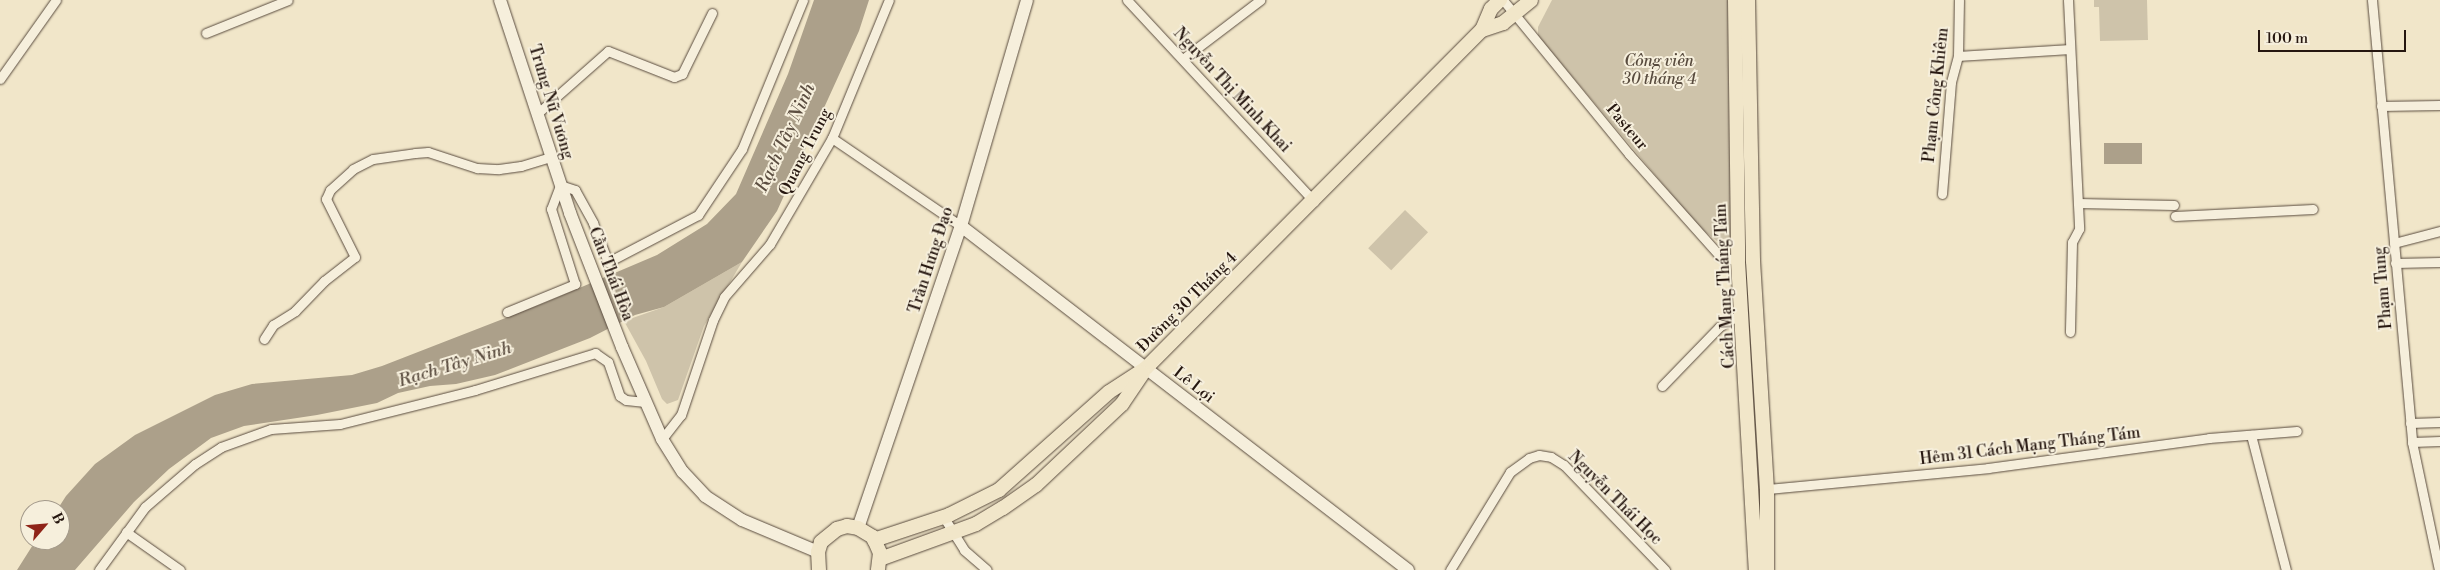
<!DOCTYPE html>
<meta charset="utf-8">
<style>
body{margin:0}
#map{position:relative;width:2440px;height:570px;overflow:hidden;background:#f1e6c9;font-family:"Libre Bodoni",serif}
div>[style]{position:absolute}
.green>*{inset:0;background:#cec3aa;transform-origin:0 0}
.water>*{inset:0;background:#aca08a;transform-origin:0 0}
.roads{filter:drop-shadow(0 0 1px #594b3e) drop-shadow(0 0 1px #594b3e)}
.street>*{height:9px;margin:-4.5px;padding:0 4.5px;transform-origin:4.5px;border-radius:4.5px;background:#f6efdc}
.secondary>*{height:12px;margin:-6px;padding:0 6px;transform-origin:6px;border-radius:6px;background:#f6efdc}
.primary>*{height:14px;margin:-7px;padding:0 7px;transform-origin:7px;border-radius:7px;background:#f1e6c9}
span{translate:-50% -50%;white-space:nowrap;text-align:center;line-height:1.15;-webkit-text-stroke:4px #f6efdc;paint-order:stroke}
.park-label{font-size:16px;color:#584b3e;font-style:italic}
.street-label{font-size:16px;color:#261710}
.water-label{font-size:18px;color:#5c4e41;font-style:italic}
.north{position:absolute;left:20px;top:500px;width:50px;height:50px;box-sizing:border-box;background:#f6efdc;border:1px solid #a3998a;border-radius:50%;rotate:63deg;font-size:14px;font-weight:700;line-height:20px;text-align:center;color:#261710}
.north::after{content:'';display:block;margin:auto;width:18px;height:22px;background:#8f2418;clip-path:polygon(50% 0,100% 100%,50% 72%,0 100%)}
.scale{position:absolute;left:2258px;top:30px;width:148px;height:22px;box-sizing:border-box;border:2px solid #261710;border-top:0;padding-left:6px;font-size:15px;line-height:18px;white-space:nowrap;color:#261710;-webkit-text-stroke:4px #f6efdc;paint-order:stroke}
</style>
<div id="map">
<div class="green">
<i style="clip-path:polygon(1552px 0,1728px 0,1734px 216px,1731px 237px,1717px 241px,1699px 227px,1538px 36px,1538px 27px)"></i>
<i style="clip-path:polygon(2094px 0,2147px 0,2148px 40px,2100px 41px,2099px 7px,2094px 7px)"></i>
<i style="left:1405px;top:210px;width:32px;height:53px;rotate:44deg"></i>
<i style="clip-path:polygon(742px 262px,704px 326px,678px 400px,667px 404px,662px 399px,646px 361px,624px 321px,664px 307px)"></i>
</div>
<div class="water">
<i style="clip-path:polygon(814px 0,869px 0,859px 31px,777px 211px,742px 262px,664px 307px,635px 315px,590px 338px,495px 375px,456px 384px,430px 386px,398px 393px,377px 403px,317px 415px,244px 426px,211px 438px,169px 469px,134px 502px,75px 570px,17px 570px,36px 540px,60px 540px,60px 510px,57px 510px,66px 496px,95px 464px,135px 435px,215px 395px,252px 384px,352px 375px,382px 366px,544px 303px,657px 255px,707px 224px,736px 194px,788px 74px)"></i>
<i style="left:2104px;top:143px;width:38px;height:21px"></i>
</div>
<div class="roads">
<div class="street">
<i style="left:1127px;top:0;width:275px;rotate:47.1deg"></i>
<i style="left:1503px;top:0;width:199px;rotate:50.7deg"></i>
<i style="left:1629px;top:154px;width:137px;rotate:48.3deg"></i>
<i style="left:1720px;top:256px;width:19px;rotate:16deg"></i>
<i style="left:2068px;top:0;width:229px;rotate:87.2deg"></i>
<i style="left:2079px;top:229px;width:15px;rotate:118deg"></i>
<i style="left:2072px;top:242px;width:90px;rotate:91.3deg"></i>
<i style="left:2372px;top:0;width:444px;rotate:84.8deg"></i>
<i style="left:2412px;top:442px;width:131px;rotate:78.1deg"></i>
<i style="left:206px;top:33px;width:88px;rotate:-21.9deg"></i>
<i style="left:1958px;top:56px;width:112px;rotate:-3.6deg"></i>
<i style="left:1184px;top:58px;width:96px;rotate:-37.3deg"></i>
<i style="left:0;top:79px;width:97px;rotate:-54.7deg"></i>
<i style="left:2381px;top:106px;width:59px;rotate:-1deg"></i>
<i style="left:539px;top:112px;width:92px;rotate:-41.5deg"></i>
<i style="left:608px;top:51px;width:71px;rotate:21.5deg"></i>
<i style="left:674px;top:77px;width:9px;rotate:-21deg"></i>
<i style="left:682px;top:74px;width:68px;rotate:-63.8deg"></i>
<i style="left:832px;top:138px;width:156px;rotate:34.3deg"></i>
<i style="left:1942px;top:194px;width:112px;rotate:-85.4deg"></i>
<i style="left:1951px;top:82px;width:27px;rotate:-75deg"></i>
<i style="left:1958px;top:56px;width:56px;rotate:-89deg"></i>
<i style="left:2078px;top:203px;width:96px;rotate:1.2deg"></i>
<i style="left:2175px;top:216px;width:138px;rotate:-2.9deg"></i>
<i style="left:2394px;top:243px;width:48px;rotate:-14.6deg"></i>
<i style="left:2395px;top:263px;width:45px;rotate:-1.3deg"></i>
<i style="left:507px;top:312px;width:74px;rotate:-22.4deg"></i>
<i style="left:575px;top:284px;width:79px;rotate:-107.7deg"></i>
<i style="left:551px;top:209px;width:26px;rotate:-69deg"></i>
<i style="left:560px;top:185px;width:16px;rotate:18deg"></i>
<i style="left:575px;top:190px;width:38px;rotate:61deg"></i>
<i style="left:593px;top:223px;width:42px;rotate:69deg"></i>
<i style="left:608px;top:262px;width:102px;rotate:-27.6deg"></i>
<i style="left:698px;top:215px;width:79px;rotate:-56.3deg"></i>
<i style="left:742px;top:149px;width:161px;rotate:-67.7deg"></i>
<i style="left:264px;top:339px;width:17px;rotate:-57deg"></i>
<i style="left:273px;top:325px;width:26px;rotate:-32deg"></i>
<i style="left:295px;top:311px;width:42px;rotate:-46deg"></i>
<i style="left:324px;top:281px;width:39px;rotate:-38deg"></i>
<i style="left:355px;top:257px;width:65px;rotate:-116.6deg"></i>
<i style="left:326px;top:199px;width:10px;rotate:-66deg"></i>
<i style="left:330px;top:190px;width:31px;rotate:-42deg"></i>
<i style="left:353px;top:169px;width:22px;rotate:-27deg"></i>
<i style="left:373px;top:159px;width:42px;rotate:-8.1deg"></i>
<i style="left:415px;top:153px;width:13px;rotate:-4deg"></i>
<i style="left:428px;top:152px;width:52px;rotate:18.1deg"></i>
<i style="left:477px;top:168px;width:22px;rotate:3deg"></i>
<i style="left:499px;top:169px;width:22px;rotate:-8deg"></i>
<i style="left:521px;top:166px;width:30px;rotate:-17deg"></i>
<i style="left:1662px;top:386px;width:82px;rotate:-46deg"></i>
<i style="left:1719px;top:327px;width:27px;rotate:-31deg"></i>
<i style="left:2410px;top:423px;width:30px;rotate:-2deg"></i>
<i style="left:2251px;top:435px;width:139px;rotate:75.5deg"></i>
<i style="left:662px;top:439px;width:31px;rotate:-52deg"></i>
<i style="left:681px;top:415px;width:100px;rotate:-71.4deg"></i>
<i style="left:713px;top:320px;width:25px;rotate:-64deg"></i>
<i style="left:724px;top:297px;width:70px;rotate:-49deg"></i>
<i style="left:770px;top:244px;width:123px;rotate:-59.7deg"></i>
<i style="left:832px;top:138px;width:149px;rotate:-67.6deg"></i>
<i style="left:2412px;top:442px;width:28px;rotate:-2deg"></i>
<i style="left:1767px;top:489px;width:222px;rotate:-5.4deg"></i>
<i style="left:1988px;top:468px;width:223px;rotate:-7.7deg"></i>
<i style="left:2209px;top:438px;width:88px;rotate:-4.5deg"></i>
<i style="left:943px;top:516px;width:40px;rotate:58deg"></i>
<i style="left:964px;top:550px;width:30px;rotate:41deg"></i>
<i style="left:126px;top:532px;width:66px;rotate:35.1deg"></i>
<i style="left:99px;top:570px;width:78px;rotate:-53.9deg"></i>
<i style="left:145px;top:507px;width:66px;rotate:-40.7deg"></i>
<i style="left:195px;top:464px;width:31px;rotate:-33deg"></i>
<i style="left:221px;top:447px;width:53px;rotate:-19.8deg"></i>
<i style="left:271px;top:429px;width:69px;rotate:-4.1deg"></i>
<i style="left:340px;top:424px;width:139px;rotate:-14.1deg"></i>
<i style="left:475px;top:390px;width:126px;rotate:-17.1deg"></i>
<i style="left:595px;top:353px;width:16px;rotate:35deg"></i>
<i style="left:608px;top:362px;width:36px;rotate:71deg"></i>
<i style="left:620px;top:396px;width:7px;rotate:34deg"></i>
<i style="left:626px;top:400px;width:19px;rotate:6deg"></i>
<i style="left:1450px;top:570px;width:115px;rotate:-58.5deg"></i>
<i style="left:1510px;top:472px;width:24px;rotate:-36deg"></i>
<i style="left:1529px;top:458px;width:10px;rotate:-17deg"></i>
<i style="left:1539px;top:455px;width:12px;rotate:9deg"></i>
<i style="left:1551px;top:457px;width:15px;rotate:32deg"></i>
<i style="left:1564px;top:465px;width:146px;rotate:46.1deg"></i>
</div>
<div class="secondary">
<i style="left:500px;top:0;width:224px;rotate:71.8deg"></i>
<i style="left:570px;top:213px;width:144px;rotate:68.8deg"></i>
<i style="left:622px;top:347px;width:100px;rotate:66.5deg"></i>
<i style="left:662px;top:439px;width:39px;rotate:58deg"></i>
<i style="left:683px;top:472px;width:33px;rotate:47deg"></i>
<i style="left:705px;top:496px;width:44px;rotate:33deg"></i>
<i style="left:742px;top:520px;width:82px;rotate:22.8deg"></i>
<i style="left:961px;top:226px;width:564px;rotate:37.58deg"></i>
<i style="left:858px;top:528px;width:319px;rotate:-71.2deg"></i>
<i style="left:961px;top:226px;width:235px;rotate:-73.7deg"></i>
</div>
<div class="primary">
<i style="left:1735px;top:0;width:261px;rotate:89.3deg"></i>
<i style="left:1738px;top:261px;width:310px;rotate:86.7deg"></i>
<i style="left:1748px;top:0;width:261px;rotate:88.9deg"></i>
<i style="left:1753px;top:261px;width:228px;rotate:86.5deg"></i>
<i style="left:1767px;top:489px;width:81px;rotate:90deg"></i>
<i style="left:1482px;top:30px;width:22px;rotate:-18deg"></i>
<i style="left:1503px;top:23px;width:36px;rotate:-39deg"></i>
<i style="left:874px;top:540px;width:79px;rotate:-18.4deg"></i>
<i style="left:949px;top:515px;width:56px;rotate:-26.6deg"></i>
<i style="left:999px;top:490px;width:147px;rotate:-41.7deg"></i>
<i style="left:1109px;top:392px;width:44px;rotate:-33deg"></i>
<i style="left:1146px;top:368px;width:477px;rotate:-45.2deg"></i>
<i style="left:1482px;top:30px;width:23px;rotate:-67deg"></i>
<i style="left:1491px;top:9px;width:13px;rotate:-45deg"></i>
<i style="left:880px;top:559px;width:102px;rotate:-20deg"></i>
<i style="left:976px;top:524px;width:31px;rotate:-31deg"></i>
<i style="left:1003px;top:508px;width:40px;rotate:-34.9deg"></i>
<i style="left:1036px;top:485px;width:118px;rotate:-43.3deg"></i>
<i style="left:1122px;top:404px;width:37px;rotate:-56deg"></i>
<i style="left:819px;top:570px;width:18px;rotate:-93deg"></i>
<i style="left:818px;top:552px;width:10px;rotate:-73deg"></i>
<i style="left:821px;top:542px;width:21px;rotate:-39deg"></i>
<i style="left:837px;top:529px;width:10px;rotate:-17deg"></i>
<i style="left:847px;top:526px;width:11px;rotate:10deg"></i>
<i style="left:858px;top:528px;width:17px;rotate:31deg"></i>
<i style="left:873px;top:537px;width:17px;rotate:66deg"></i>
<i style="left:880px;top:553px;width:17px;rotate:97deg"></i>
</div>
</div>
<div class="park-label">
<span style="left:1659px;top:70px">Công viên<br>30 tháng 4</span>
</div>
<div class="street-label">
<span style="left:1232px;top:90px;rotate:47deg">Nguyễn Thị Minh Khai</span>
<span style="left:1936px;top:95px;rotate:-84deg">Phạm Công Khiêm</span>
<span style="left:551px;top:102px;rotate:73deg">Trưng Nữ Vương</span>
<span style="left:1627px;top:127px;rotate:50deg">Pasteur</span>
<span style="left:805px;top:152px;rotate:-63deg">Quang Trung</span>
<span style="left:931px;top:260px;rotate:-72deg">Trần Hưng Đạo</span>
<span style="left:611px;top:274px;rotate:69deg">Cầu Thái Hòa</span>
<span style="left:1725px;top:286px;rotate:-93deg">Cách Mạng Tháng Tám</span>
<span style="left:2383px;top:288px;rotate:-95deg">Phạm Tung</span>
<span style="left:1187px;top:302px;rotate:-45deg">Đường 30 Tháng 4</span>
<span style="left:1194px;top:385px;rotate:38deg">Lê Lợi</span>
<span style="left:2030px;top:446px;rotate:-7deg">Hẻm 31 Cách Mạng Tháng Tám</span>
<span style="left:1615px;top:498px;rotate:45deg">Nguyễn Thái Học</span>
</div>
<div class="water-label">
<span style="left:786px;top:138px;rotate:-65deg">Rạch Tây Ninh</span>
<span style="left:455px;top:365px;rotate:-17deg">Rạch Tây Ninh</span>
</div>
<div class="north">B</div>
<div class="scale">100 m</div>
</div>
